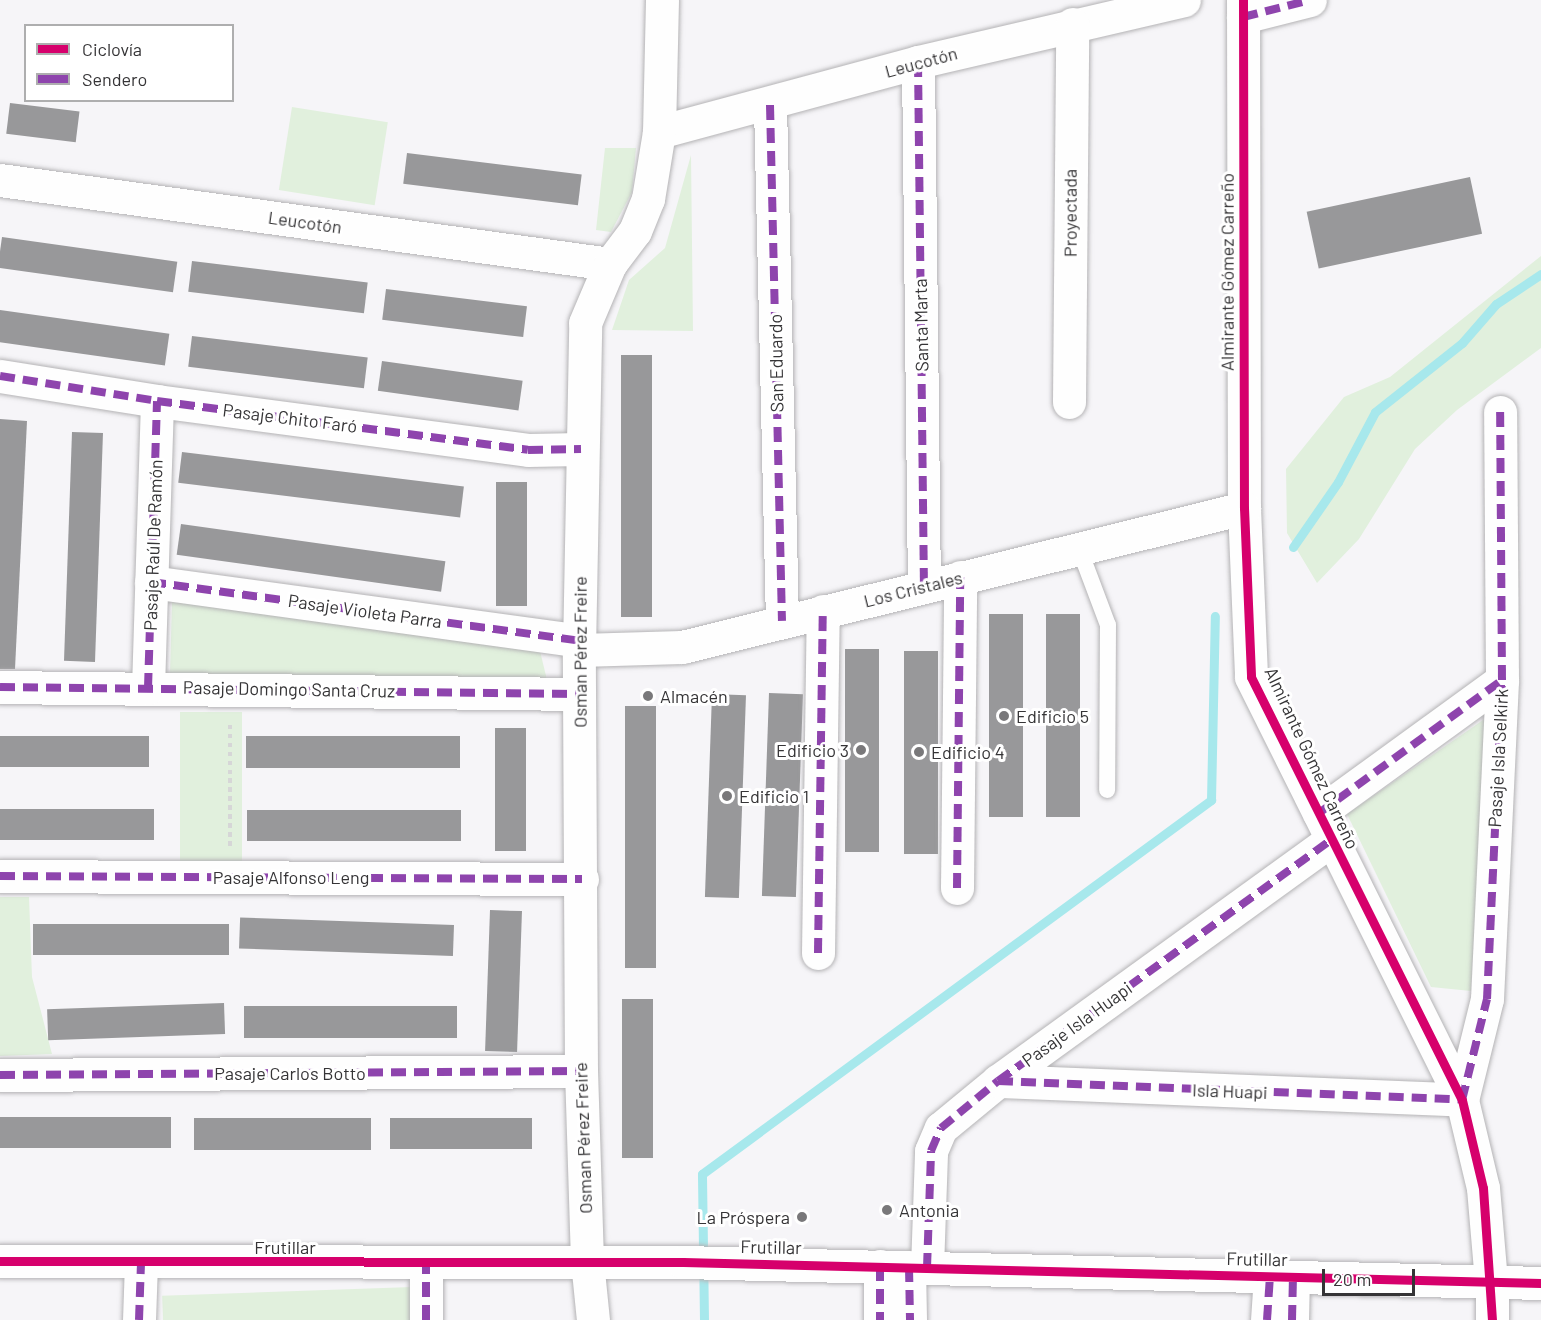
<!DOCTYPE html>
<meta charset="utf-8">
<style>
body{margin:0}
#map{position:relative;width:1541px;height:1320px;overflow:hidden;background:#f6f5f8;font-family:Barlow,sans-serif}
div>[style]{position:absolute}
.green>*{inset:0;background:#e1f0dd;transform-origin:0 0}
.stream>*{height:9px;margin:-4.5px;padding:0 4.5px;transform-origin:4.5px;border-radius:4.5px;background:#a7e8ec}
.building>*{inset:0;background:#98989a;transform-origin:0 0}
.path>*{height:4px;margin-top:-2px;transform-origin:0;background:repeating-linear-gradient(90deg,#d6d6d7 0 4.5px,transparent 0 9px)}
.roads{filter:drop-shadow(0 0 2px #b4b3b5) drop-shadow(0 0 2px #b4b3b5)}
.service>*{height:16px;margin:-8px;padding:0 8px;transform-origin:8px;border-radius:8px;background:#fefefe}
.minor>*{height:33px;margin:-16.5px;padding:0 16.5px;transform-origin:16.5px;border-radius:16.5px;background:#fefefe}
.tertiary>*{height:33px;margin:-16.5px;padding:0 16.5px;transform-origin:16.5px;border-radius:16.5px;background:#fefefe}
.quiet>*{height:8px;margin-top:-4px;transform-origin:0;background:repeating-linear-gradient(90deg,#8e44ad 0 15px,transparent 0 23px)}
.cycleway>*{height:9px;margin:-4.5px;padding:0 4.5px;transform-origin:4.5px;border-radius:4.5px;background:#d6006c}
.dots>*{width:16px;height:16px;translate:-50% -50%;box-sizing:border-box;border:3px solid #fff;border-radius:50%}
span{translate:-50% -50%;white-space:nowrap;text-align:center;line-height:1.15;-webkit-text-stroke:6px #fff;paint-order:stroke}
.street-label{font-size:18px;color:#353436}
.poi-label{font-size:18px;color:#353436}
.left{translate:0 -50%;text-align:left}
.right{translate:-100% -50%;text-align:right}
.legend{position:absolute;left:24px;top:24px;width:210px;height:78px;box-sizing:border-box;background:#fff;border:2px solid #aeaeaf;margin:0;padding:8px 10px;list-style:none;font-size:18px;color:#353436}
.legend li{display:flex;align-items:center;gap:12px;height:30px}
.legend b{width:30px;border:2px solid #aeaeaf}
.scale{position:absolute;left:1322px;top:1269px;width:93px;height:27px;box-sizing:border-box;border:3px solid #353436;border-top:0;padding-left:8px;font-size:18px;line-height:21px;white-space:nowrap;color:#353436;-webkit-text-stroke:4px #fff;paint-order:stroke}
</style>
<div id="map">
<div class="green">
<i style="left:292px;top:107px;width:97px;height:84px;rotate:9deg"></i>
<i style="clip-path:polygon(605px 148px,636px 148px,632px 192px,611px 232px,596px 230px)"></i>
<i style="clip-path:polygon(691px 155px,693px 331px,612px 330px,629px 280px,665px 248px)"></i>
<i style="clip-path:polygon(1541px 256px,1541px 348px,1457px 410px,1415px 449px,1359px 539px,1317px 583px,1287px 533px,1286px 469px,1344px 397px,1390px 377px)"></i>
<i style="clip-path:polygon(172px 601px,540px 651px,547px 680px,170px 676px)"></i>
<i style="left:180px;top:712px;width:62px;height:149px"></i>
<i style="clip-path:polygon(1486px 718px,1471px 991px,1431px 987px,1347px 814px)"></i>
<i style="clip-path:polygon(0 897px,29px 897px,32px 977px,52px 1054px,0 1056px)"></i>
<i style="left:412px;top:1287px;width:33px;height:250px;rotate:88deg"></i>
</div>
<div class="stream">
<i style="left:1293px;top:547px;width:79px;rotate:-55.3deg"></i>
<i style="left:1338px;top:482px;width:79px;rotate:-62.1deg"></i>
<i style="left:1375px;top:412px;width:111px;rotate:-38.4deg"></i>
<i style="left:1462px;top:343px;width:52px;rotate:-48.9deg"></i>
<i style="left:1496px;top:304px;width:54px;rotate:-33.7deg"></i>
<i style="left:704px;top:1320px;width:146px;rotate:-90.8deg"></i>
<i style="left:702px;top:1174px;width:632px;rotate:-36.31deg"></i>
<i style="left:1211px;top:800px;width:184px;rotate:-88.8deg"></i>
</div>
<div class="building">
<i style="left:10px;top:103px;width:70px;height:31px;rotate:7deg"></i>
<i style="left:407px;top:153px;width:176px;height:31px;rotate:7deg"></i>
<i style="left:1470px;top:177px;width:58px;height:167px;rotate:78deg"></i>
<i style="left:2px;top:237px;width:177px;height:31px;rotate:8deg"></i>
<i style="left:192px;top:261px;width:177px;height:31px;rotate:7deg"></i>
<i style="left:386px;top:289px;width:142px;height:31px;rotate:7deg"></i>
<i style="left:0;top:310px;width:171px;height:32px;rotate:8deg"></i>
<i style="left:192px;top:336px;width:177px;height:31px;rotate:7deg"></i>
<i style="left:621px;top:355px;width:31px;height:262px"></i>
<i style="left:382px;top:361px;width:142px;height:30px;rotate:8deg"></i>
<i style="clip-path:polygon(0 419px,27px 421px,15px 669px,0 669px)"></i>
<i style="left:72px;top:432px;width:31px;height:229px;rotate:2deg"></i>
<i style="left:182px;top:452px;width:284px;height:31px;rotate:7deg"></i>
<i style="left:527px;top:482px;width:124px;height:31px;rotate:90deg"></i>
<i style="left:181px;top:524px;width:267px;height:31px;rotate:8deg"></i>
<i style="left:989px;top:614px;width:34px;height:203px"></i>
<i style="left:1046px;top:614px;width:34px;height:203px"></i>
<i style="left:845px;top:649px;width:34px;height:203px"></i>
<i style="left:904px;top:651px;width:34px;height:203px"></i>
<i style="left:769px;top:693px;width:34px;height:203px;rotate:2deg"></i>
<i style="left:712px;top:694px;width:34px;height:203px;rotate:2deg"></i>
<i style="left:625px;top:706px;width:31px;height:262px"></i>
<i style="left:495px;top:728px;width:31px;height:123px"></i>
<i style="left:0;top:736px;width:149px;height:31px"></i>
<i style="left:246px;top:736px;width:214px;height:32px"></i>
<i style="left:0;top:809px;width:154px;height:31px"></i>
<i style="left:247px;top:810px;width:214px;height:31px"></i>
<i style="left:490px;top:910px;width:32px;height:141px;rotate:2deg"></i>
<i style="left:33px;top:924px;width:196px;height:31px"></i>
<i style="left:454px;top:925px;width:31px;height:214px;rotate:92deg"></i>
<i style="left:622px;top:999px;width:31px;height:159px"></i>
<i style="left:224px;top:1003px;width:31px;height:177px;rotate:88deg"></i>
<i style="left:244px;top:1006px;width:213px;height:32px"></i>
<i style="left:0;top:1117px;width:171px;height:31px"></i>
<i style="left:194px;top:1118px;width:177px;height:32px"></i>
<i style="left:390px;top:1118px;width:142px;height:31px"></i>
</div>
<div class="path">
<i style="left:230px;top:846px;width:124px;rotate:-90deg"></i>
</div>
<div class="roads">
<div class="service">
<i style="left:1079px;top:548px;width:82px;rotate:69.4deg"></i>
<i style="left:1108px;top:625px;width:165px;rotate:90.3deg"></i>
</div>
<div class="minor">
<i style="left:1243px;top:17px;width:69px;rotate:-14.2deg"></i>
<i style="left:918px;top:62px;width:525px;rotate:89.35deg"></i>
<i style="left:770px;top:105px;width:516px;rotate:88.67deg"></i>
<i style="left:659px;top:132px;width:268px;rotate:-15.1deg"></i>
<i style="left:918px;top:62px;width:273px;rotate:-13.1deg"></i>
<i style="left:0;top:180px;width:616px;rotate:7.84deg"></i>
<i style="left:0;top:376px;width:159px;rotate:9deg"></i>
<i style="left:157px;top:401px;width:374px;rotate:7.5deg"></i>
<i style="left:528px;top:450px;width:53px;rotate:-1.1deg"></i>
<i style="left:1069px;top:402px;width:378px;rotate:-89.5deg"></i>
<i style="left:151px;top:582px;width:432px;rotate:7.8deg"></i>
<i style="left:579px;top:650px;width:327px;rotate:-88.9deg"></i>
<i style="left:585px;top:323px;width:64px;rotate:-67deg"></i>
<i style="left:610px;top:264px;width:41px;rotate:-52.9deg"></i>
<i style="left:635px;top:231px;width:35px;rotate:-68deg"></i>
<i style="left:648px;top:199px;width:68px;rotate:-80.7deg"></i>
<i style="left:659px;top:132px;width:132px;rotate:-88.7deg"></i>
<i style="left:0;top:687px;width:579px;rotate:0.69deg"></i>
<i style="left:148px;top:688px;width:287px;rotate:-88.2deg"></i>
<i style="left:1319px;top:813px;width:226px;rotate:-36deg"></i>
<i style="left:0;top:876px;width:582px;rotate:0.3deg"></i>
<i style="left:957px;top:888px;width:311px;rotate:-89.4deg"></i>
<i style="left:818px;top:953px;width:342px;rotate:-89.2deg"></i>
<i style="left:0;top:1075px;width:581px;rotate:-0.39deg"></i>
<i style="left:998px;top:1081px;width:464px;rotate:2.3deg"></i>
<i style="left:1462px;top:1100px;width:104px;rotate:-76.1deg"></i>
<i style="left:1487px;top:999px;width:319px;rotate:-87.3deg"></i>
<i style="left:1502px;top:680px;width:268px;rotate:-90.4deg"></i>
<i style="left:587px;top:1261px;width:59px;rotate:84.2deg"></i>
<i style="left:880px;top:1266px;width:54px;rotate:90deg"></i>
<i style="left:909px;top:1267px;width:53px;rotate:88.9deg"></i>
<i style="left:927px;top:1268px;width:117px;rotate:-88deg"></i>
<i style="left:931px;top:1151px;width:25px;rotate:-67deg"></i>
<i style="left:941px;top:1128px;width:74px;rotate:-39.5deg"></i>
<i style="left:998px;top:1081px;width:411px;rotate:-35.9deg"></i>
<i style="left:1491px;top:1282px;width:38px;rotate:88deg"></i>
<i style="left:139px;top:1320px;width:56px;rotate:-88deg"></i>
<i style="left:426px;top:1320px;width:56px;rotate:-90deg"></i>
<i style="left:1267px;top:1320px;width:44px;rotate:-86.1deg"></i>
<i style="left:1292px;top:1320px;width:43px;rotate:-88.7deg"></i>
</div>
<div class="tertiary">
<i style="left:1243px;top:0;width:508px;rotate:89.89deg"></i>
<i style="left:1244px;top:508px;width:169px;rotate:87.6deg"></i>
<i style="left:1251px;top:677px;width:473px;rotate:63.5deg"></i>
<i style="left:1462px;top:1100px;width:90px;rotate:76.6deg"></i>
<i style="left:1483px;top:1188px;width:94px;rotate:85.1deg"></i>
<i style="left:0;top:1261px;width:683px;rotate:0.08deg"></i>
<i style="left:683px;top:1262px;width:858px;rotate:1.4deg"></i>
<i style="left:587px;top:1261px;width:190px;rotate:-91.8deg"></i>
<i style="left:581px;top:1071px;width:421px;rotate:-90.3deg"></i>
<i style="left:579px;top:650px;width:103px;rotate:-1.7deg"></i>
<i style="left:682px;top:647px;width:579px;rotate:-13.89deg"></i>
</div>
</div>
<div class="quiet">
<i style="left:1243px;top:17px;width:69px;rotate:-14.2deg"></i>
<i style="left:918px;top:62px;width:525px;rotate:89.35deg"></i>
<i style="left:770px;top:105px;width:516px;rotate:88.67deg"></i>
<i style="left:0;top:376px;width:159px;rotate:9deg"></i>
<i style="left:157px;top:401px;width:374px;rotate:7.5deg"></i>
<i style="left:528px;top:450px;width:53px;rotate:-1.1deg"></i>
<i style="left:151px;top:582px;width:432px;rotate:7.8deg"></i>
<i style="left:0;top:687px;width:579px;rotate:0.69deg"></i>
<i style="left:148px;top:688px;width:287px;rotate:-88.2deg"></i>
<i style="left:1319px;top:813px;width:226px;rotate:-36deg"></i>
<i style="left:0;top:876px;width:582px;rotate:0.3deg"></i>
<i style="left:957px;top:888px;width:311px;rotate:-89.4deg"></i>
<i style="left:818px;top:953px;width:342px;rotate:-89.2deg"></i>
<i style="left:0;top:1075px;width:581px;rotate:-0.39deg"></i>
<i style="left:998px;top:1081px;width:464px;rotate:2.3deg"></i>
<i style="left:1462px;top:1100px;width:104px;rotate:-76.1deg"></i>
<i style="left:1487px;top:999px;width:319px;rotate:-87.3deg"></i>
<i style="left:1502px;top:680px;width:268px;rotate:-90.4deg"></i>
<i style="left:880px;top:1266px;width:54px;rotate:90deg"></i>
<i style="left:909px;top:1267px;width:53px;rotate:88.9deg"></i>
<i style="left:927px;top:1268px;width:117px;rotate:-88deg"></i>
<i style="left:931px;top:1151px;width:25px;rotate:-67deg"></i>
<i style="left:941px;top:1128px;width:74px;rotate:-39.5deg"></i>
<i style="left:998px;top:1081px;width:411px;rotate:-35.9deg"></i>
<i style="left:139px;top:1320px;width:56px;rotate:-88deg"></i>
<i style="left:426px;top:1320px;width:56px;rotate:-90deg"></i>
<i style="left:1267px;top:1320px;width:44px;rotate:-86.1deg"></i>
<i style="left:1292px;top:1320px;width:43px;rotate:-88.7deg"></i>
</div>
<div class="cycleway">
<i style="left:1243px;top:0;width:508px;rotate:89.89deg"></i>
<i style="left:1244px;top:508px;width:169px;rotate:87.6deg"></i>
<i style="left:1251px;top:677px;width:473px;rotate:63.5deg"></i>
<i style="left:1462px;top:1100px;width:90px;rotate:76.6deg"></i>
<i style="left:1483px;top:1188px;width:132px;rotate:86.1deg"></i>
<i style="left:0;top:1261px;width:683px;rotate:0.08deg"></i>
<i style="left:683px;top:1262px;width:858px;rotate:1.4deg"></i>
</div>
<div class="dots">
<i style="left:648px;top:696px;background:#79787a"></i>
<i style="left:1004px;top:716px;background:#79787a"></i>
<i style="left:861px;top:750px;background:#79787a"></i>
<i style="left:919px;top:752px;background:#79787a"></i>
<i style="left:727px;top:796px;background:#79787a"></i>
<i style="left:887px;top:1210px;background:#79787a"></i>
<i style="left:802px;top:1217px;background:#79787a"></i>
</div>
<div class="street-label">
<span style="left:921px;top:62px;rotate:-15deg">Leucotón</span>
<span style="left:1070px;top:213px;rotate:-90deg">Proyectada</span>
<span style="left:305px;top:222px;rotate:8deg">Leucotón</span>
<span style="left:1227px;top:272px;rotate:-90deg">Almirante Gómez Carreño</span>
<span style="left:921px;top:325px;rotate:-91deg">Santa Marta</span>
<span style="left:776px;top:363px;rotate:-91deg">San Eduardo</span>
<span style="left:290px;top:418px;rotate:7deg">Pasaje Chito Faró</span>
<span style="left:153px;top:545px;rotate:-88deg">Pasaje Raúl De Ramón</span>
<span style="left:913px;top:589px;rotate:-14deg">Los Cristales</span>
<span style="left:365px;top:611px;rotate:8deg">Pasaje Violeta Parra</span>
<span style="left:580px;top:652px;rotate:-90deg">Osman Pérez Freire</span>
<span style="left:289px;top:689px;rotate:1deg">Pasaje Domingo Santa Cruz</span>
<span style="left:1312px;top:758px;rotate:65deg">Almirante Gómez Carreño</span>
<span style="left:1498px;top:758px;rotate:-87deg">Pasaje Isla Selkirk</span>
<span style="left:291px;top:877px">Pasaje Alfonso Leng</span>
<span style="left:1077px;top:1024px;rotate:-36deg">Pasaje Isla Huapi</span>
<span style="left:290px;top:1073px">Pasaje Carlos Botto</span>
<span style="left:1230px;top:1091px;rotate:2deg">Isla Huapi</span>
<span style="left:583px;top:1138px;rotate:-92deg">Osman Pérez Freire</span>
<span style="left:285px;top:1247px">Frutillar</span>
<span style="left:771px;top:1247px;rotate:1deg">Frutillar</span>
<span style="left:1257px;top:1259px;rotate:1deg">Frutillar</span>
</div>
<div class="poi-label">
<span class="left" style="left:660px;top:696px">Almacén</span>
<span class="left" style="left:1016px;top:716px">Edificio 5</span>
<span class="right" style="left:849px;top:750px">Edificio 3</span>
<span class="left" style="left:931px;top:752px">Edificio 4</span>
<span class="left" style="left:739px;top:796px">Edificio 1</span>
<span class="left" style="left:899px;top:1210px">Antonia</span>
<span class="right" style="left:790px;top:1217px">La Próspera</span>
</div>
<ul class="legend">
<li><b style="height:8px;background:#d6006c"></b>Ciclovía</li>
<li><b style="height:8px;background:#8e44ad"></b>Sendero</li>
</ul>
<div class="scale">20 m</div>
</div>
